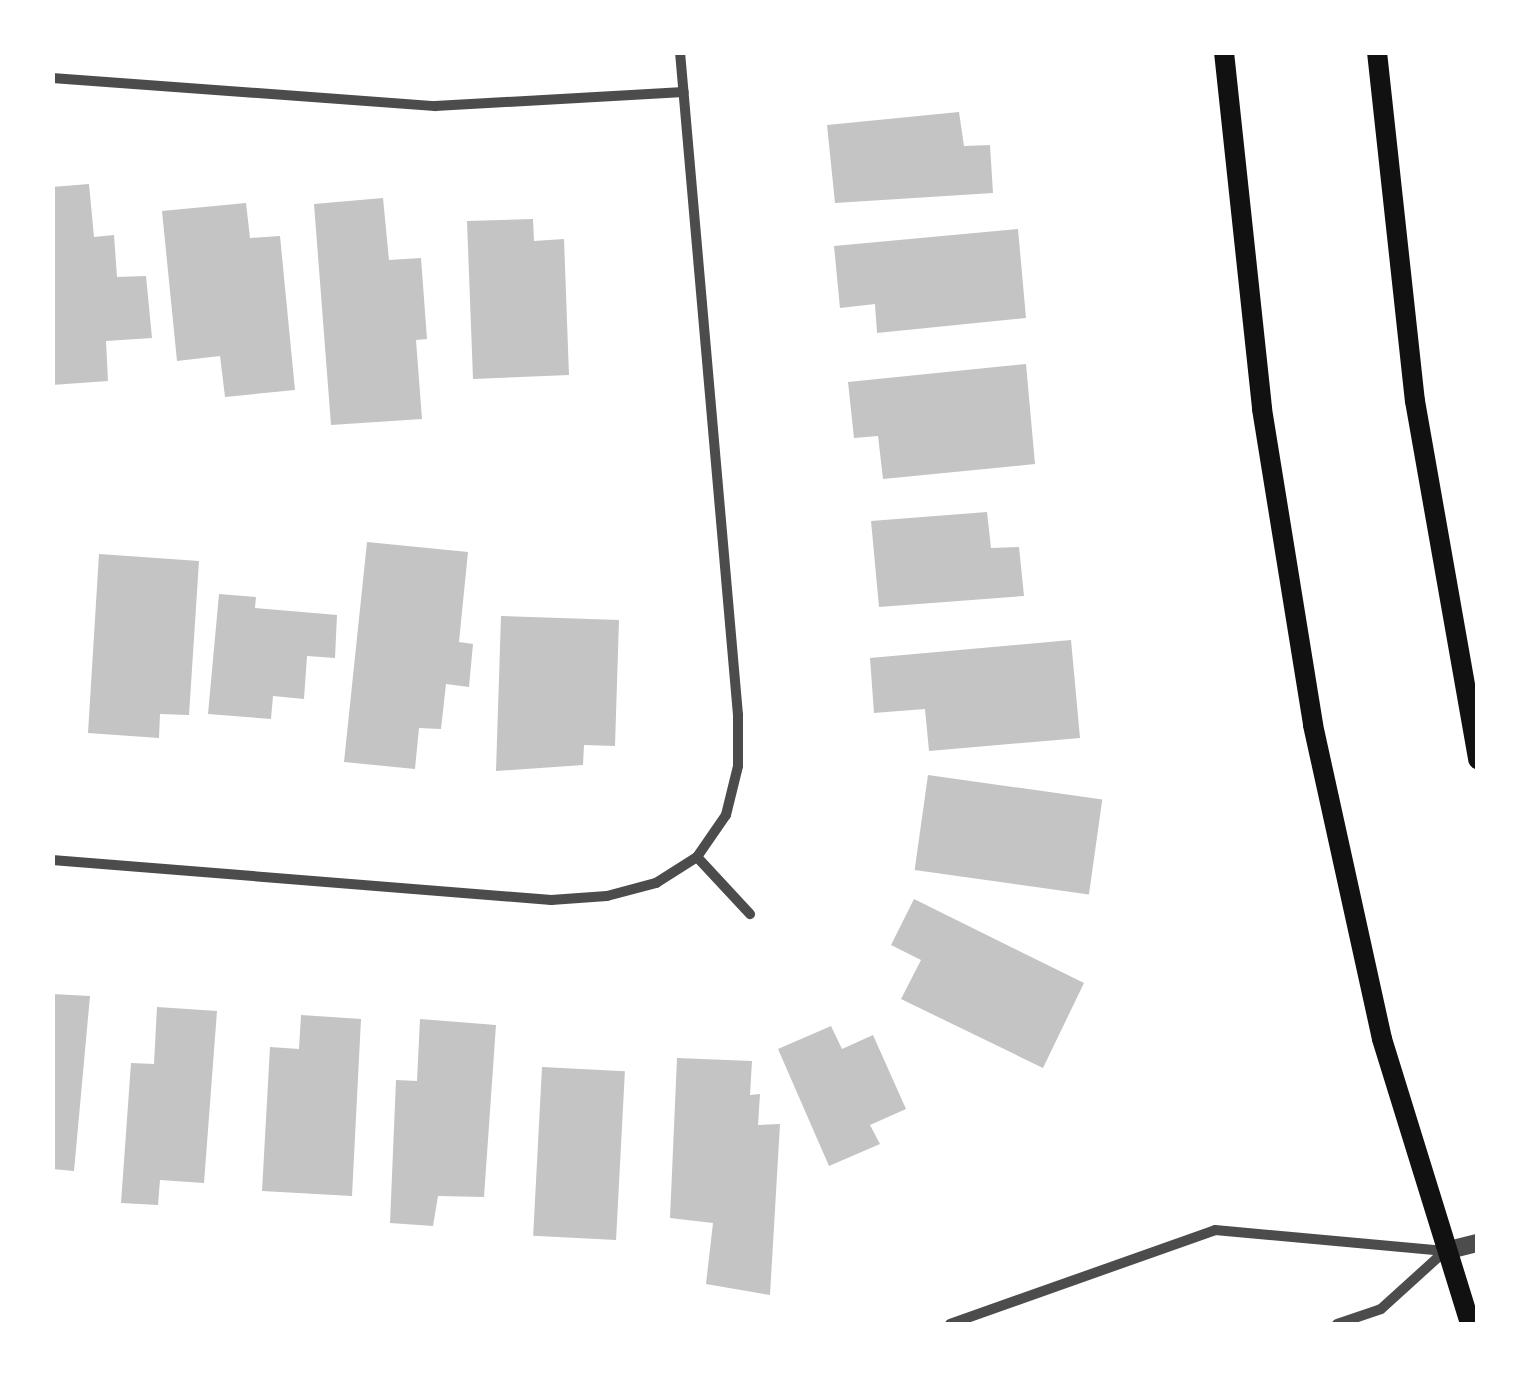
<!DOCTYPE html>
<style>
body{margin:0}
#map{position:relative;width:1530px;height:1377px;overflow:hidden;background:#fff;font-family:"PT Sans",sans-serif}
div>[style]{position:absolute}
.building>*{inset:0;background:#c4c4c4;transform-origin:0 0}
.minor>*{height:10px;margin:-5px;padding:0 5px;transform-origin:5px;border-radius:5px;background:#4c4c4c}
.tertiary>*{height:18px;margin:-9px;padding:0 9px;transform-origin:9px;border-radius:9px;background:#4c4c4c}
.secondary>*{height:20px;margin:-10px;padding:0 10px;transform-origin:10px;border-radius:10px;background:#111}
span{translate:-50% -50%;white-space:nowrap;text-align:center;line-height:1.15;-webkit-text-stroke:8px #fff;paint-order:stroke}
.frame{position:absolute;inset:0;border:55px solid #fff;pointer-events:none}
</style>
<div id="map">
<div class="building">
<i style="clip-path:polygon(959px 112px,964px 146px,990px 145px,993px 193px,835px 203px,827px 125px)"></i>
<i style="clip-path:polygon(89px 184px,94px 237px,114px 235px,117px 277px,146px 276px,152px 338px,106px 341px,108px 381px,52px 385px,52px 187px)"></i>
<i style="clip-path:polygon(383px 198px,389px 260px,421px 258px,427px 339px,416px 340px,422px 419px,331px 425px,314px 204px)"></i>
<i style="clip-path:polygon(246px 203px,250px 238px,280px 236px,295px 390px,225px 397px,220px 356px,177px 361px,162px 211px)"></i>
<i style="clip-path:polygon(533px 219px,534px 241px,564px 239px,569px 375px,473px 379px,467px 221px)"></i>
<i style="clip-path:polygon(1018px 229px,1026px 318px,877px 333px,875px 304px,840px 308px,834px 246px)"></i>
<i style="clip-path:polygon(1026px 364px,1035px 464px,883px 479px,878px 436px,854px 438px,848px 382px)"></i>
<i style="clip-path:polygon(987px 512px,991px 548px,1019px 547px,1024px 596px,879px 607px,871px 521px)"></i>
<i style="clip-path:polygon(367px 542px,468px 552px,459px 642px,473px 644px,469px 687px,446px 684px,441px 729px,419px 728px,415px 769px,344px 762px)"></i>
<i style="clip-path:polygon(99px 554px,199px 561px,189px 715px,160px 714px,159px 738px,88px 733px)"></i>
<i style="clip-path:polygon(219px 594px,256px 597px,255px 608px,337px 615px,335px 658px,307px 656px,304px 699px,273px 696px,271px 719px,208px 714px)"></i>
<i style="clip-path:polygon(501px 616px,619px 620px,615px 746px,584px 745px,583px 765px,496px 771px)"></i>
<i style="clip-path:polygon(1071px 640px,1080px 738px,929px 751px,925px 709px,874px 713px,870px 658px)"></i>
<i style="left:928px;top:775px;width:176px;height:96px;rotate:8deg"></i>
<i style="clip-path:polygon(914px 899px,1084px 983px,1043px 1068px,901px 999px,921px 960px,891px 945px)"></i>
<i style="clip-path:polygon(52px 994px,90px 996px,74px 1171px,52px 1169px)"></i>
<i style="clip-path:polygon(157px 1007px,217px 1011px,204px 1183px,160px 1180px,158px 1205px,121px 1203px,131px 1063px,154px 1064px)"></i>
<i style="clip-path:polygon(301px 1015px,361px 1019px,352px 1196px,262px 1191px,270px 1047px,299px 1049px)"></i>
<i style="clip-path:polygon(420px 1019px,496px 1025px,484px 1197px,438px 1196px,433px 1226px,390px 1223px,396px 1080px,417px 1081px)"></i>
<i style="clip-path:polygon(831px 1026px,842px 1049px,873px 1035px,906px 1109px,870px 1125px,880px 1144px,829px 1166px,778px 1049px)"></i>
<i style="clip-path:polygon(677px 1058px,752px 1061px,750px 1095px,760px 1094px,758px 1125px,780px 1124px,770px 1295px,706px 1284px,713px 1223px,670px 1218px)"></i>
<i style="left:542px;top:1067px;width:83px;height:169px;rotate:3deg"></i>
</div>
<div class="minor">
<i style="left:52px;top:78px;width:384px;rotate:4.2deg"></i>
<i style="left:435px;top:106px;width:249px;rotate:-3.2deg"></i>
<i style="left:697px;top:857px;width:78px;rotate:47.1deg"></i>
<i style="left:52px;top:860px;width:501px;rotate:4.58deg"></i>
<i style="left:551px;top:900px;width:56px;rotate:-4.1deg"></i>
<i style="left:607px;top:896px;width:51px;rotate:-14.9deg"></i>
<i style="left:656px;top:883px;width:49px;rotate:-32.4deg"></i>
<i style="left:697px;top:857px;width:51px;rotate:-55.4deg"></i>
<i style="left:726px;top:815px;width:50px;rotate:-76.2deg"></i>
<i style="left:738px;top:766px;width:51px;rotate:-90deg"></i>
<i style="left:738px;top:715px;width:666px;rotate:-95deg"></i>
<i style="left:950px;top:1324px;width:281px;rotate:-19.5deg"></i>
<i style="left:1215px;top:1230px;width:231px;rotate:5.2deg"></i>
<i style="left:1337px;top:1324px;width:46px;rotate:-18.8deg"></i>
<i style="left:1381px;top:1309px;width:86px;rotate:-42.2deg"></i>
</div>
<div class="tertiary">
<i style="left:1445px;top:1251px;width:34px;rotate:-14deg"></i>
</div>
<div class="secondary">
<i style="left:1224px;top:52px;width:359px;rotate:83.9deg"></i>
<i style="left:1262px;top:409px;width:320px;rotate:80.8deg"></i>
<i style="left:1313px;top:725px;width:321px;rotate:77.6deg"></i>
<i style="left:1382px;top:1039px;width:298px;rotate:72.8deg"></i>
<i style="left:1377px;top:52px;width:351px;rotate:83.8deg"></i>
<i style="left:1415px;top:401px;width:364px;rotate:80deg"></i>
</div>
<div class="frame"></div>
</div>
